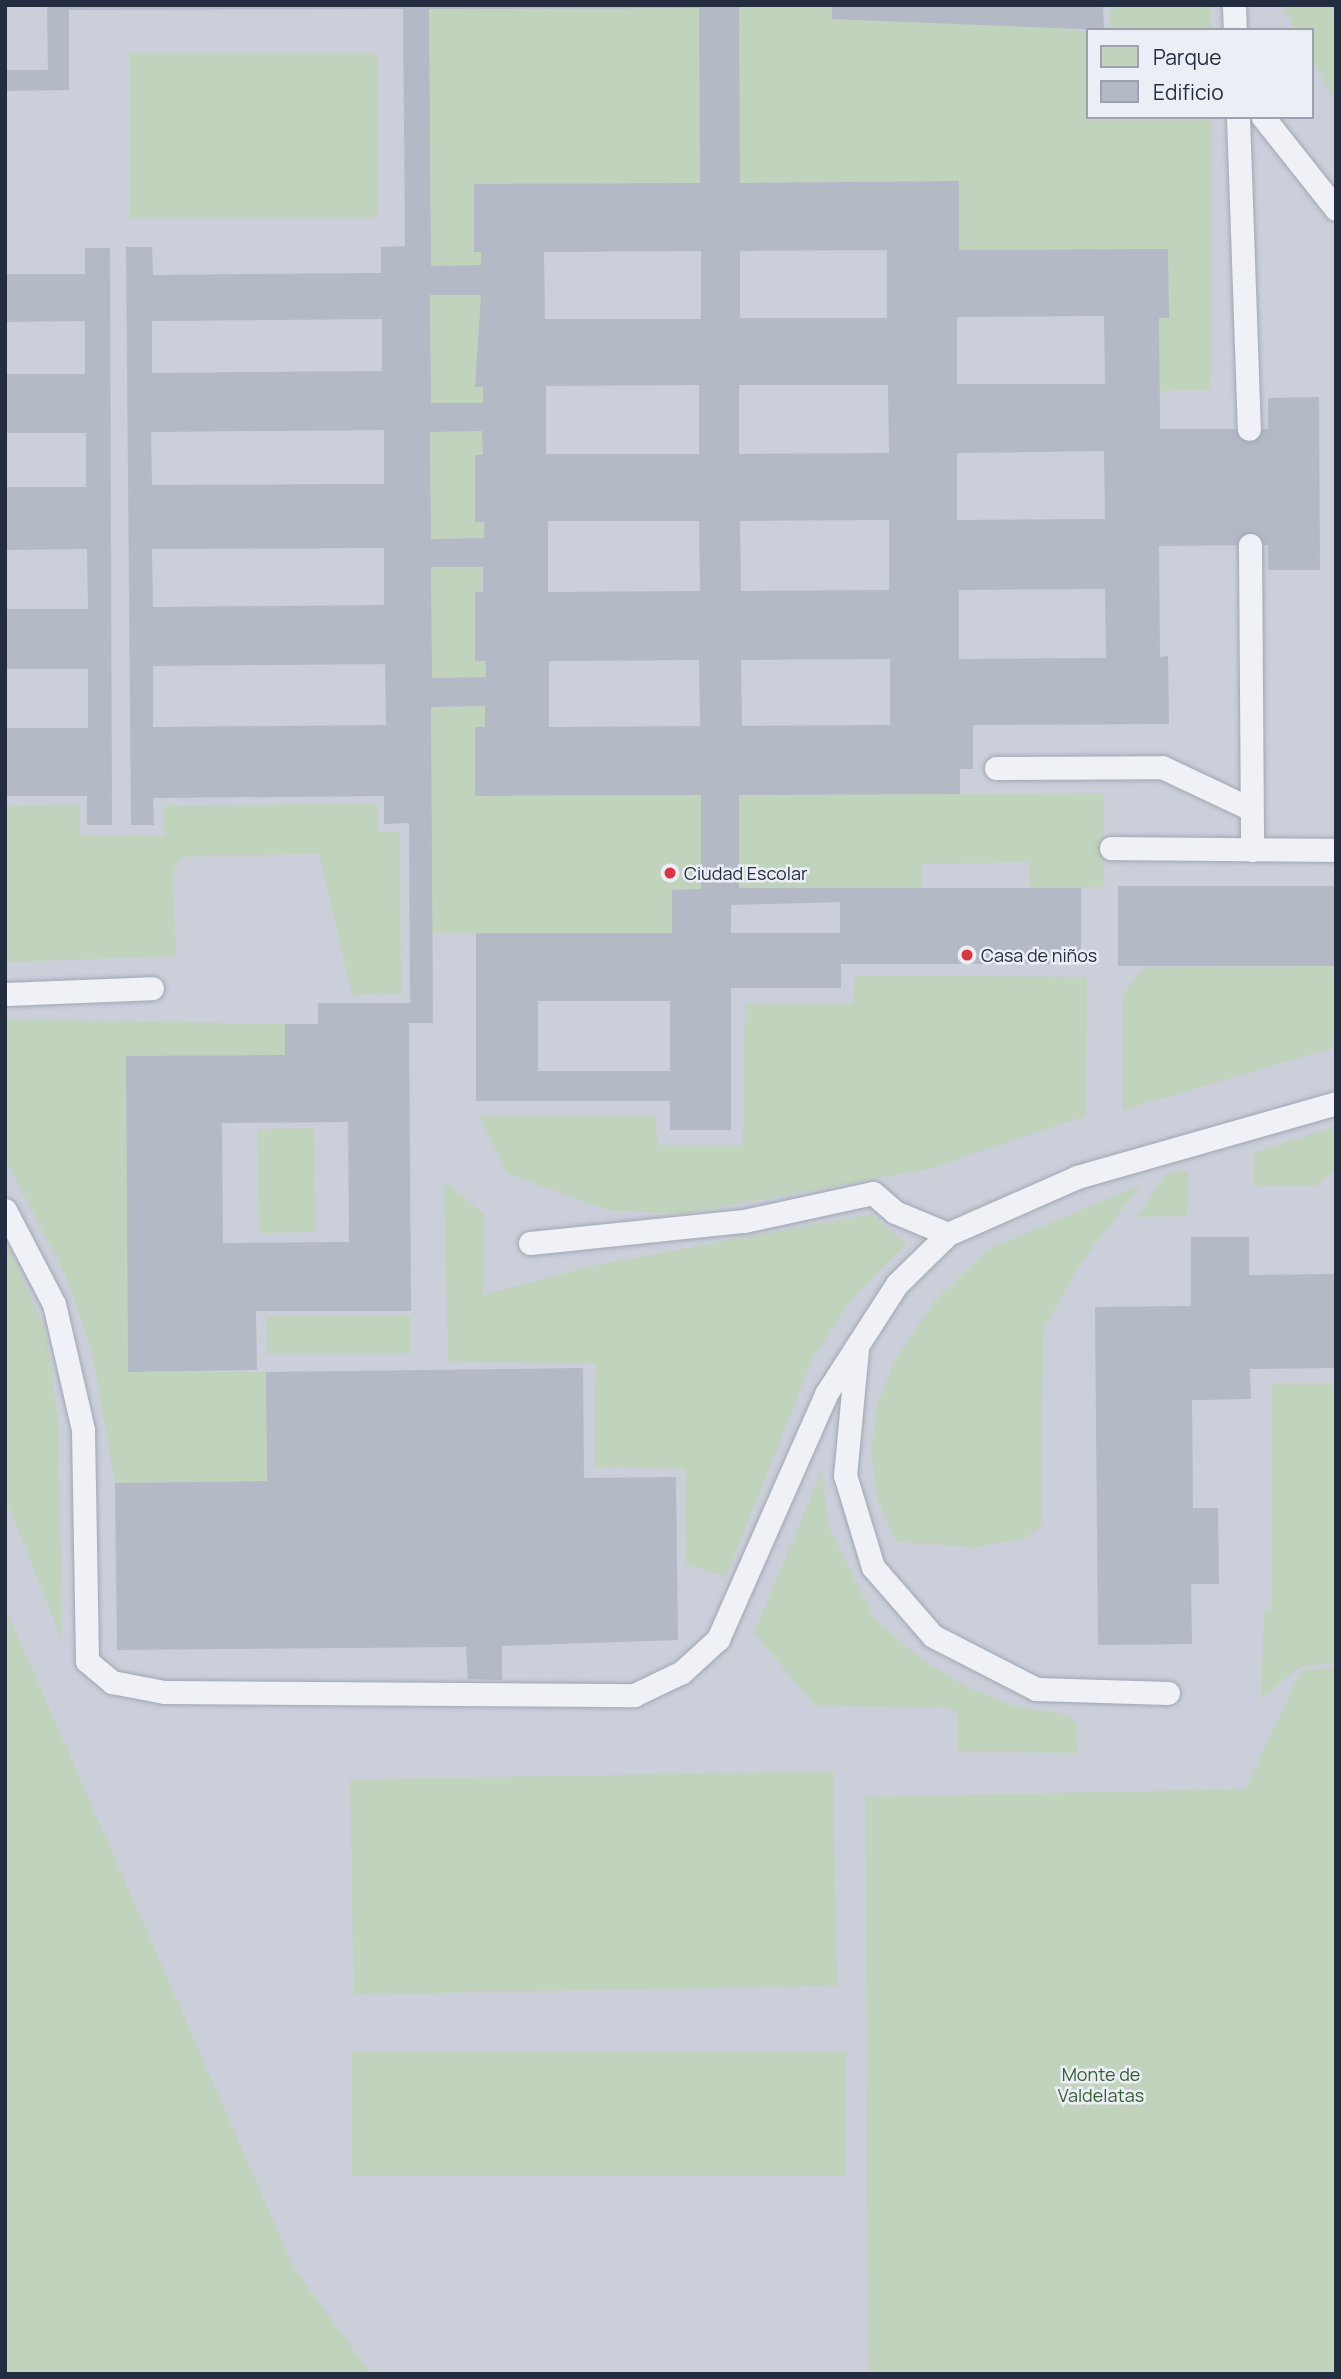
<!DOCTYPE html>
<meta charset="utf-8">
<style>
body{margin:0}
#map{position:relative;width:1341px;height:2379px;overflow:hidden;background:#dce0e8;font-family:Manrope,sans-serif}
div>[style]{position:absolute}
.built>*{inset:0;background:#cacfda}
.green>*{inset:0;background:#c1d3bc;transform-origin:0 0}
.building>*{inset:0;background:#b3b9c5;transform-origin:0 0}
.roads{filter:drop-shadow(0 0 2px #a1a7b2) drop-shadow(0 0 2px #a1a7b2)}
.lane>*{height:23px;margin:-11.5px;padding:0 11.5px;transform-origin:11.5px;border-radius:11.5px;background:#eff1f6}
.dots>*{width:19px;height:19px;translate:-50% -50%;box-sizing:border-box;border:4px solid #ebeff5;border-radius:50%}
span{translate:-50% -50%;white-space:nowrap;text-align:center;line-height:1.15;-webkit-text-stroke:5px #ebeff5;paint-order:stroke}
.poi-label{font-size:18px;color:#242d40}
.left{translate:0 -50%;text-align:left}
.park-label{font-size:18px;color:#365d30}
.frame{position:absolute;inset:0;border:7px solid #242d40;pointer-events:none}
.legend{position:absolute;left:1086px;top:28px;width:228px;height:91px;box-sizing:border-box;background:#ebeff5;border:2px solid #9ba1ad;margin:0;padding:9px 12px;list-style:none;font-size:21px;color:#242d40}
.legend li{display:flex;align-items:center;gap:14px;height:35px}
.legend b{width:35px;border:2px solid #9ba1ad}
</style>
<div id="map">
<div class="built">
<i style="clip-path:polygon(5px 5px,1291px 5px,1303px 30px,1087px 30px,1087px 117px,1311px 117px,1311px 47px,1336px 97px,1336px 1676px,1248px 1793px,872px 2374px,365px 2374px,290px 2272px,5px 1629px)"></i>
</div>
<div class="green">
<i style="left:1110px;top:5px;width:101px;height:25px"></i>
<i style="clip-path:polygon(1282px 5px,1336px 5px,1336px 103px,1311px 59px,1311px 30px,1295px 30px)"></i>
<i style="clip-path:polygon(832px 6px,832px 19px,1014px 22px,1087px 32px,1087px 117px,1212px 117px,1211px 390px,1159px 391px,1159px 318px,1169px 318px,959px 250px,959px 181px,740px 183px,739px 7px)"></i>
<i style="clip-path:polygon(699px 8px,700px 183px,474px 184px,474px 252px,481px 252px,481px 265px,431px 266px,429px 9px)"></i>
<i style="left:130px;top:54px;width:247px;height:164px"></i>
<i style="clip-path:polygon(430px 295px,481px 295px,475px 386px,483px 387px,483px 403px,431px 403px)"></i>
<i style="clip-path:polygon(482px 431px,483px 455px,475px 455px,484px 538px,431px 539px,430px 432px)"></i>
<i style="clip-path:polygon(431px 567px,483px 567px,475px 661px,486px 661px,486px 677px,432px 678px)"></i>
<i style="clip-path:polygon(485px 706px,485px 727px,475px 728px,475px 796px,701px 795px,701px 889px,672px 891px,672px 933px,432px 933px,431px 707px)"></i>
<i style="clip-path:polygon(1104px 793px,1104px 887px,1030px 888px,1029px 862px,922px 864px,921px 888px,739px 888px,739px 795px)"></i>
<i style="clip-path:polygon(377px 803px,377px 831px,400px 831px,401px 993px,352px 995px,319px 854px,181px 857px,173px 872px,176px 956px,5px 962px,5px 806px,80px 805px,80px 836px,165px 835px,164px 806px)"></i>
<i style="clip-path:polygon(1336px 966px,1336px 1047px,1123px 1110px,1123px 994px,1144px 967px)"></i>
<i style="clip-path:polygon(855px 975px,1087px 977px,1086px 1116px,928px 1169px,683px 1214px,607px 1210px,508px 1174px,478px 1115px,656px 1115px,657px 1145px,743px 1145px,745px 1003px,853px 1003px)"></i>
<i style="clip-path:polygon(5px 1019px,285px 1024px,285px 1055px,126px 1057px,128px 1371px,266px 1372px,267px 1481px,115px 1483px,92px 1351px,65px 1275px,5px 1158px)"></i>
<i style="clip-path:polygon(1336px 1126px,1336px 1167px,1317px 1186px,1254px 1185px,1254px 1153px)"></i>
<i style="left:314px;top:1128px;width:104px;height:57px;rotate:89deg"></i>
<i style="clip-path:polygon(1188px 1171px,1187px 1216px,1137px 1217px,1166px 1173px)"></i>
<i style="clip-path:polygon(444px 1181px,484px 1214px,483px 1295px,591px 1266px,871px 1214px,907px 1244px,853px 1297px,813px 1358px,726px 1577px,686px 1564px,685px 1469px,595px 1467px,596px 1363px,448px 1362px)"></i>
<i style="clip-path:polygon(1141px 1185px,1080px 1264px,1043px 1331px,1041px 1527px,1023px 1539px,976px 1547px,896px 1542px,877px 1498px,871px 1451px,877px 1405px,895px 1360px,932px 1304px,988px 1249px)"></i>
<i style="clip-path:polygon(5px 1239px,46px 1332px,58px 1416px,62px 1640px,5px 1498px)"></i>
<i style="left:411px;top:1316px;width:38px;height:144px;rotate:90deg"></i>
<i style="clip-path:polygon(1336px 1383px,1336px 1663px,1299px 1667px,1261px 1699px,1264px 1611px,1272px 1608px,1272px 1384px)"></i>
<i style="clip-path:polygon(822px 1470px,828px 1525px,874px 1618px,925px 1662px,969px 1688px,1013px 1706px,1067px 1714px,1077px 1725px,1078px 1753px,958px 1752px,958px 1714px,948px 1707px,815px 1706px,754px 1633px)"></i>
<i style="clip-path:polygon(5px 1607px,294px 2268px,371px 2374px,5px 2374px)"></i>
<i style="clip-path:polygon(1336px 1667px,1336px 2374px,869px 2374px,865px 1797px,1245px 1789px,1301px 1671px)"></i>
<i style="left:833px;top:1771px;width:215px;height:483px;rotate:89deg"></i>
<i style="left:846px;top:2052px;width:124px;height:494px;rotate:90deg"></i>
</div>
<div class="building">
<i style="clip-path:polygon(evenodd,47px 5px,739px 5px,740px 183px,959px 181px,959px 250px,1168px 249px,1169px 318px,1159px 318px,1160px 429px,1268px 429px,1268px 398px,1319px 397px,1320px 570px,1268px 570px,1268px 545px,1159px 546px,1160px 657px,1168px 656px,1169px 724px,973px 725px,973px 769px,960px 769px,960px 794px,739px 795px,739px 888px,1081px 888px,1081px 964px,841px 964px,841px 988px,731px 988px,731px 1130px,670px 1130px,670px 1101px,476px 1101px,476px 933px,672px 933px,672px 890px,701px 889px,701px 795px,475px 796px,475px 727px,485px 727px,485px 706px,431px 707px,433px 1023px,409px 1023px,411px 1311px,256px 1311px,257px 1370px,128px 1372px,126px 1056px,285px 1055px,285px 1024px,318px 1024px,318px 1003px,410px 1003px,409px 823px,384px 824px,384px 796px,153px 798px,154px 825px,131px 825px,126px 247px,152px 247px,153px 275px,381px 273px,381px 247px,405px 246px,403px 9px,69px 10px,69px 90px,5px 91px,5px 70px,48px 70px,47px 5px,699px 8px,700px 183px,474px 184px,474px 252px,481px 252px,481px 265px,431px 266px,429px 9px,699px 8px,47px 5px,887px 250px,887px 318px,740px 318px,740px 251px,887px 250px,47px 5px,701px 251px,701px 319px,545px 319px,544px 252px,701px 251px,47px 5px,430px 295px,481px 295px,475px 387px,483px 387px,483px 403px,431px 403px,430px 295px,47px 5px,1104px 316px,1105px 384px,957px 384px,957px 317px,1104px 316px,47px 5px,382px 319px,382px 371px,152px 373px,152px 321px,382px 319px,47px 5px,699px 385px,699px 454px,546px 454px,546px 386px,699px 385px,47px 5px,739px 385px,888px 385px,889px 453px,739px 454px,739px 385px,47px 5px,384px 430px,384px 484px,152px 485px,151px 432px,384px 430px,47px 5px,482px 431px,483px 455px,475px 455px,475px 522px,484px 522px,484px 538px,431px 539px,430px 432px,482px 431px,47px 5px,1104px 451px,1105px 519px,957px 520px,957px 453px,1104px 451px,47px 5px,889px 520px,889px 590px,741px 591px,740px 521px,889px 520px,47px 5px,548px 521px,699px 521px,700px 591px,548px 592px,548px 521px,47px 5px,384px 548px,384px 605px,153px 607px,152px 549px,384px 548px,47px 5px,431px 567px,483px 567px,483px 592px,475px 592px,475px 661px,486px 661px,486px 677px,432px 678px,431px 567px,47px 5px,1105px 589px,1106px 658px,959px 659px,959px 590px,1105px 589px,47px 5px,890px 659px,890px 725px,742px 726px,741px 660px,890px 659px,47px 5px,699px 660px,700px 726px,549px 727px,549px 661px,699px 660px,47px 5px,385px 664px,386px 725px,153px 727px,153px 666px,385px 664px,47px 5px,840px 902px,840px 933px,731px 933px,731px 905px,840px 902px,47px 5px,538px 1001px,670px 1001px,670px 1071px,538px 1071px,538px 1001px,47px 5px,348px 1122px,349px 1242px,223px 1243px,222px 1123px,348px 1122px)"></i>
<i style="clip-path:polygon(832px 5px,1103px 5px,1104px 30px,832px 19px)"></i>
<i style="clip-path:polygon(85px 248px,110px 248px,112px 825px,87px 825px,87px 796px,5px 796px,5px 728px,88px 728px,88px 669px,5px 669px,5px 609px,88px 609px,87px 549px,5px 550px,5px 487px,86px 487px,86px 433px,5px 433px,5px 374px,85px 374px,85px 321px,5px 322px,5px 274px,85px 274px)"></i>
<i style="left:1118px;top:886px;width:218px;height:80px"></i>
<i style="clip-path:polygon(1191px 1237px,1249px 1237px,1249px 1275px,1336px 1274px,1336px 1368px,1250px 1369px,1251px 1399px,1192px 1400px,1193px 1508px,1218px 1508px,1219px 1584px,1191px 1584px,1192px 1644px,1098px 1645px,1095px 1307px,1191px 1306px)"></i>
<i style="clip-path:polygon(583px 1368px,584px 1478px,676px 1477px,678px 1640px,502px 1646px,502px 1680px,468px 1679px,466px 1647px,117px 1650px,115px 1483px,267px 1481px,266px 1372px)"></i>
</div>
<div class="roads">
<div class="lane">
<i style="left:1234px;top:5px;width:25px;rotate:88deg"></i>
<i style="left:1238px;top:117px;width:312px;rotate:88deg"></i>
<i style="left:1263px;top:117px;width:117px;rotate:51.6deg"></i>
<i style="left:1250px;top:545px;width:305px;rotate:89.6deg"></i>
<i style="left:996px;top:768px;width:166px;rotate:-0.3deg"></i>
<i style="left:1162px;top:767px;width:98px;rotate:25.3deg"></i>
<i style="left:1111px;top:848px;width:225px;rotate:0.5deg"></i>
<i style="left:5px;top:994px;width:147px;rotate:-2.3deg"></i>
<i style="left:5px;top:1210px;width:106px;rotate:62.5deg"></i>
<i style="left:54px;top:1304px;width:129px;rotate:77deg"></i>
<i style="left:83px;top:1430px;width:231px;rotate:89deg"></i>
<i style="left:87px;top:1661px;width:33px;rotate:40deg"></i>
<i style="left:112px;top:1682px;width:53px;rotate:10.9deg"></i>
<i style="left:164px;top:1692px;width:470px;rotate:0.4deg"></i>
<i style="left:634px;top:1695px;width:53px;rotate:-25.6deg"></i>
<i style="left:682px;top:1672px;width:49px;rotate:-42.5deg"></i>
<i style="left:718px;top:1639px;width:268px;rotate:-66.2deg"></i>
<i style="left:826px;top:1394px;width:131px;rotate:-57.2deg"></i>
<i style="left:897px;top:1284px;width:71px;rotate:-44.4deg"></i>
<i style="left:948px;top:1234px;width:141px;rotate:-23.8deg"></i>
<i style="left:1077px;top:1177px;width:269px;rotate:-15.9deg"></i>
<i style="left:530px;top:1243px;width:215px;rotate:-5.9deg"></i>
<i style="left:744px;top:1221px;width:132px;rotate:-12.2deg"></i>
<i style="left:873px;top:1193px;width:29px;rotate:41deg"></i>
<i style="left:895px;top:1212px;width:57px;rotate:22.5deg"></i>
<i style="left:857px;top:1349px;width:127px;rotate:95.4deg"></i>
<i style="left:845px;top:1475px;width:96px;rotate:73.1deg"></i>
<i style="left:873px;top:1567px;width:91px;rotate:49deg"></i>
<i style="left:933px;top:1636px;width:116px;rotate:27.2deg"></i>
<i style="left:1036px;top:1689px;width:132px;rotate:1.7deg"></i>
</div>
</div>
<div class="dots">
<i style="left:670px;top:873px;background:#db3342"></i>
<i style="left:967px;top:955px;background:#db3342"></i>
</div>
<div class="poi-label">
<span class="left" style="left:684px;top:873px">Ciudad Escolar</span>
<span class="left" style="left:981px;top:955px">Casa de niños</span>
</div>
<div class="park-label">
<span style="left:1101px;top:2085px">Monte de<br>Valdelatas</span>
</div>
<div class="frame"></div>
<ul class="legend">
<li><b style="height:19px;background:#c1d3bc"></b>Parque</li>
<li><b style="height:19px;background:#b3b9c5"></b>Edificio</li>
</ul>
</div>
